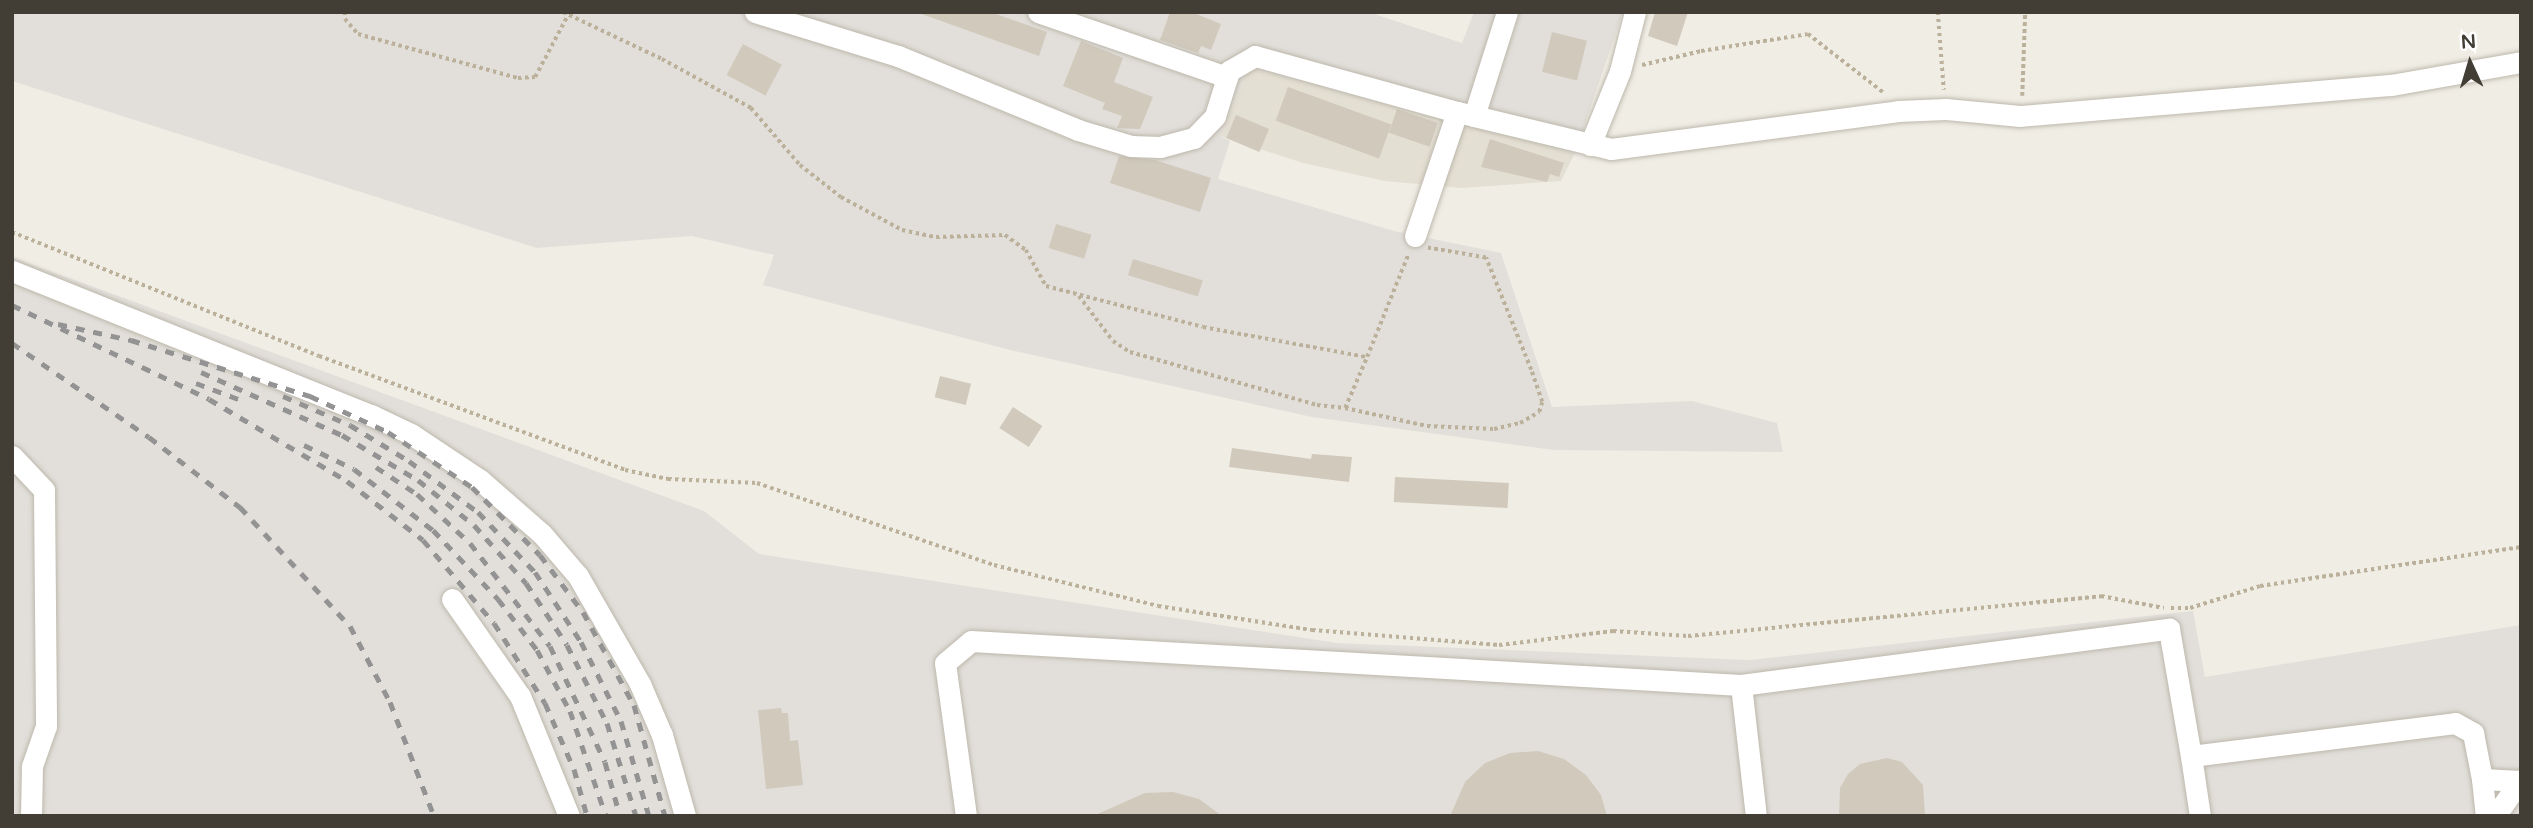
<!DOCTYPE html>
<style>
body{margin:0}
#map{position:relative;width:2533px;height:828px;overflow:hidden;background:#f0ede5;font-family:"Varela Round",sans-serif}
div>[style]{position:absolute}
.residential>*{inset:0;background:#e4dfd3}
.industrial>*{inset:0;background:#e2dfda}
.building>*{inset:0;background:#d0c9bc;transform-origin:0 0}
.path>*{height:3.5px;margin-top:-1.75px;transform-origin:0;background:repeating-linear-gradient(90deg,#bbb19b 0 3.5px,transparent 0 7px)}
.roads{filter:drop-shadow(0 0 2px #bdb8ac) drop-shadow(0 0 2px #bdb8ac)}
.minor>*{height:21px;margin:-10.5px;padding:0 10.5px;transform-origin:10.5px;border-radius:10.5px;background:#fff}
.rail>*{height:5px;margin-top:-2.5px;transform-origin:0;background:repeating-linear-gradient(90deg,#939393 0 9px,transparent 0 18px)}
span{translate:-50% -50%;white-space:nowrap;text-align:center;line-height:1.15;-webkit-text-stroke:5px #fff;paint-order:stroke}
.frame{position:absolute;inset:0;border:14px solid #423e35;pointer-events:none}
.north{position:absolute;left:2435px;top:28px;width:70px;height:70px;-webkit-text-stroke:5px #fff;paint-order:stroke;rotate:356deg;font-size:19px;font-weight:700;line-height:28px;text-align:center;color:#423e35}
.north::after{content:'';display:block;margin:auto;width:24px;height:32px;background:#423e35;clip-path:polygon(50% 0,100% 100%,50% 72%,0 100%)}
</style>
<div id="map">
<div class="residential">
<i style="clip-path:polygon(1249px 68px,1575px 153px,1561px 181px,1461px 188px,1385px 181px,1303px 163px,1220px 136px)"></i>
</div>
<div class="industrial">
<i style="clip-path:polygon(12px 12px,1368px 12px,1462px 43px,1474px 12px,1623px 12px,1575px 153px,1249px 68px,1220px 136px,1230px 141px,1218px 179px,1394px 231px,1501px 253px,1552px 407px,1692px 401px,1777px 423px,1783px 452px,1554px 450px,1312px 417px,1010px 350px,763px 285px,774px 255px,692px 236px,537px 248px,12px 81px)"></i>
<i style="clip-path:polygon(12px 257px,704px 511px,759px 554px,1337px 643px,1750px 660px,2193px 611px,2205px 677px,2521px 625px,2521px 816px,12px 816px)"></i>
</div>
<div class="building">
<i style="clip-path:polygon(916px 12px,990px 12px,1047px 32px,1039px 56px)"></i>
<i style="clip-path:polygon(1170px 12px,1191px 12px,1221px 24px,1211px 50px,1201px 46px,1198px 53px,1160px 40px)"></i>
<i style="clip-path:polygon(1655px 12px,1688px 12px,1677px 46px,1648px 36px)"></i>
<i style="left:1552px;top:32px;width:36px;height:41px;rotate:14deg"></i>
<i style="clip-path:polygon(1081px 41px,1123px 58px,1114px 82px,1153px 97px,1140px 129px,1117px 128px,1122px 116px,1102px 109px,1105px 103px,1063px 86px)"></i>
<i style="left:743px;top:44px;width:44px;height:35px;rotate:28deg"></i>
<i style="left:1288px;top:87px;width:110px;height:36px;rotate:20deg"></i>
<i style="left:1397px;top:109px;width:43px;height:25px;rotate:19deg"></i>
<i style="left:1236px;top:115px;width:36px;height:25px;rotate:23deg"></i>
<i style="clip-path:polygon(1490px 139px,1564px 163px,1559px 177px,1550px 174px,1547px 182px,1481px 167px)"></i>
<i style="clip-path:polygon(1119px 156px,1155px 160px,1211px 178px,1200px 212px,1110px 183px)"></i>
<i style="left:1056px;top:224px;width:37px;height:25px;rotate:17deg"></i>
<i style="left:1133px;top:259px;width:73px;height:17px;rotate:17deg"></i>
<i style="left:940px;top:376px;width:32px;height:22px;rotate:14deg"></i>
<i style="left:1013px;top:407px;width:35px;height:25px;rotate:33deg"></i>
<i style="clip-path:polygon(1232px 448px,1311px 459px,1312px 454px,1352px 457px,1349px 482px,1229px 467px)"></i>
<i style="left:1395px;top:477px;width:114px;height:25px;rotate:3deg"></i>
<i style="clip-path:polygon(781px 708px,782px 713px,788px 713px,790px 741px,798px 740px,803px 785px,766px 789px,758px 710px)"></i>
<i style="clip-path:polygon(1538px 751px,1564px 759px,1586px 775px,1601px 795px,1607px 816px,1450px 816px,1465px 782px,1485px 763px,1510px 753px)"></i>
<i style="clip-path:polygon(1887px 758px,1902px 762px,1923px 785px,1925px 816px,1839px 816px,1840px 788px,1848px 774px,1860px 764px)"></i>
<i style="clip-path:polygon(1173px 792px,1199px 799px,1222px 816px,1093px 816px,1145px 793px)"></i>
</div>
<div class="path">
<i style="left:345px;top:12px;width:7px;rotate:90deg"></i>
<i style="left:345px;top:19px;width:20px;rotate:49deg"></i>
<i style="left:358px;top:34px;width:166px;rotate:15.4deg"></i>
<i style="left:518px;top:78px;width:17px;rotate:-3deg"></i>
<i style="left:535px;top:77px;width:70px;rotate:-62deg"></i>
<i style="left:563px;top:12px;width:110px;rotate:25.4deg"></i>
<i style="left:662px;top:59px;width:102px;rotate:28.8deg"></i>
<i style="left:751px;top:108px;width:75px;rotate:49.3deg"></i>
<i style="left:800px;top:165px;width:52px;rotate:38deg"></i>
<i style="left:841px;top:197px;width:69px;rotate:28.4deg"></i>
<i style="left:902px;top:230px;width:35px;rotate:12deg"></i>
<i style="left:936px;top:237px;width:69px;rotate:-1.7deg"></i>
<i style="left:1005px;top:235px;width:26px;rotate:36deg"></i>
<i style="left:1026px;top:250px;width:41px;rotate:60.9deg"></i>
<i style="left:1046px;top:286px;width:162px;rotate:14.6deg"></i>
<i style="left:1203px;top:327px;width:167px;rotate:10.4deg"></i>
<i style="left:1367px;top:357px;width:110px;rotate:-68.1deg"></i>
<i style="left:1938px;top:12px;width:78px;rotate:85.6deg"></i>
<i style="left:1642px;top:65px;width:61px;rotate:-13.3deg"></i>
<i style="left:1701px;top:51px;width:108px;rotate:-9deg"></i>
<i style="left:1808px;top:34px;width:96px;rotate:37.8deg"></i>
<i style="left:2022px;top:96px;width:84px;rotate:-88deg"></i>
<i style="left:12px;top:232px;width:331px;rotate:22deg"></i>
<i style="left:319px;top:356px;width:327px;rotate:20.4deg"></i>
<i style="left:625px;top:470px;width:44px;rotate:11.8deg"></i>
<i style="left:668px;top:479px;width:89px;rotate:2.6deg"></i>
<i style="left:757px;top:483px;width:251px;rotate:19.1deg"></i>
<i style="left:994px;top:565px;width:169px;rotate:14deg"></i>
<i style="left:1158px;top:606px;width:156px;rotate:8.9deg"></i>
<i style="left:1312px;top:630px;width:188px;rotate:4.6deg"></i>
<i style="left:1499px;top:645px;width:115px;rotate:-7deg"></i>
<i style="left:1613px;top:631px;width:75px;rotate:3.8deg"></i>
<i style="left:1688px;top:636px;width:415px;rotate:-5.5deg"></i>
<i style="left:2101px;top:596px;width:64px;rotate:10.8deg"></i>
<i style="left:1079px;top:296px;width:56px;rotate:52.9deg"></i>
<i style="left:1113px;top:341px;width:20px;rotate:33deg"></i>
<i style="left:1130px;top:352px;width:194px;rotate:15.8deg"></i>
<i style="left:1317px;top:405px;width:28px;rotate:6deg"></i>
<i style="left:1345px;top:408px;width:56px;rotate:-66.7deg"></i>
<i style="left:1345px;top:408px;width:84px;rotate:12.4deg"></i>
<i style="left:1427px;top:426px;width:67px;rotate:2.6deg"></i>
<i style="left:1494px;top:429px;width:27px;rotate:-13deg"></i>
<i style="left:1520px;top:423px;width:22px;rotate:-30deg"></i>
<i style="left:1539px;top:412px;width:10px;rotate:-73deg"></i>
<i style="left:1542px;top:402px;width:34px;rotate:-109deg"></i>
<i style="left:1531px;top:370px;width:121px;rotate:-111.9deg"></i>
<i style="left:1486px;top:258px;width:59px;rotate:-170.2deg"></i>
<i style="left:2171px;top:608px;width:19px"></i>
<i style="left:2190px;top:608px;width:73px;rotate:-17.4deg"></i>
<i style="left:2260px;top:586px;width:264px;rotate:-8.5deg"></i>
</div>
<div class="roads">
<div class="minor">
<i style="left:755px;top:12px;width:150px;rotate:17.1deg"></i>
<i style="left:898px;top:56px;width:195px;rotate:22.3deg"></i>
<i style="left:1078px;top:130px;width:55px;rotate:16.8deg"></i>
<i style="left:1131px;top:146px;width:29px;rotate:2deg"></i>
<i style="left:1160px;top:147px;width:35px;rotate:-15deg"></i>
<i style="left:1194px;top:138px;width:30px;rotate:-46deg"></i>
<i style="left:1215px;top:116px;width:47px;rotate:-72.7deg"></i>
<i style="left:1229px;top:71px;width:30px;rotate:-30deg"></i>
<i style="left:1255px;top:56px;width:210px;rotate:15.5deg"></i>
<i style="left:1038px;top:12px;width:200px;rotate:19deg"></i>
<i style="left:1474px;top:116px;width:141px;rotate:13.5deg"></i>
<i style="left:1611px;top:149px;width:290px;rotate:-7.5deg"></i>
<i style="left:1898px;top:111px;width:48px;rotate:-2.4deg"></i>
<i style="left:1946px;top:109px;width:74px;rotate:5.4deg"></i>
<i style="left:2020px;top:116px;width:372px;rotate:-4.8deg"></i>
<i style="left:2391px;top:85px;width:132px;rotate:-10deg"></i>
<i style="left:1590px;top:145px;width:80px;rotate:-67.9deg"></i>
<i style="left:1620px;top:71px;width:61px;rotate:-75.7deg"></i>
<i style="left:1415px;top:236px;width:131px;rotate:-71.3deg"></i>
<i style="left:1457px;top:112px;width:17px;rotate:13deg"></i>
<i style="left:1474px;top:116px;width:109px;rotate:-72.4deg"></i>
<i style="left:12px;top:271px;width:387px;rotate:21.9deg"></i>
<i style="left:371px;top:415px;width:44px;rotate:25.4deg"></i>
<i style="left:411px;top:434px;width:83px;rotate:33.7deg"></i>
<i style="left:480px;top:480px;width:82px;rotate:41.1deg"></i>
<i style="left:542px;top:534px;width:55px;rotate:49.4deg"></i>
<i style="left:578px;top:576px;width:125px;rotate:60.1deg"></i>
<i style="left:640px;top:684px;width:56px;rotate:66.7deg"></i>
<i style="left:662px;top:735px;width:84px;rotate:74.1deg"></i>
<i style="left:12px;top:456px;width:47px;rotate:46.7deg"></i>
<i style="left:44px;top:490px;width:236px;rotate:89.5deg"></i>
<i style="left:46px;top:726px;width:42px;rotate:109.3deg"></i>
<i style="left:32px;top:766px;width:50px;rotate:91.1deg"></i>
<i style="left:452px;top:599px;width:118px;rotate:55deg"></i>
<i style="left:520px;top:696px;width:130px;rotate:67.8deg"></i>
<i style="left:1741px;top:685px;width:132px;rotate:83.5deg"></i>
<i style="left:2191px;top:756px;width:61px;rotate:81.5deg"></i>
<i style="left:2482px;top:779px;width:37px;rotate:84deg"></i>
<i style="left:966px;top:816px;width:154px;rotate:-97.8deg"></i>
<i style="left:945px;top:663px;width:34px;rotate:-40deg"></i>
<i style="left:971px;top:641px;width:771px;rotate:3.27deg"></i>
<i style="left:1741px;top:685px;width:432px;rotate:-7.5deg"></i>
<i style="left:2169px;top:629px;width:129px;rotate:80.2deg"></i>
<i style="left:2191px;top:756px;width:266px;rotate:-7.1deg"></i>
<i style="left:2455px;top:723px;width:21px;rotate:29deg"></i>
<i style="left:2473px;top:733px;width:47px;rotate:78.9deg"></i>
<i style="left:2482px;top:779px;width:39px;rotate:3deg"></i>
<i style="left:2495px;top:816px;width:43px;rotate:-54.5deg"></i>
</div>
</div>
<div class="rail">
<i style="left:12px;top:305px;width:218px;rotate:25.5deg"></i>
<i style="left:209px;top:399px;width:161px;rotate:30.7deg"></i>
<i style="left:347px;top:481px;width:96px;rotate:37.8deg"></i>
<i style="left:423px;top:540px;width:109px;rotate:49.5deg"></i>
<i style="left:494px;top:623px;width:95px;rotate:57.5deg"></i>
<i style="left:545px;top:703px;width:72px;rotate:66.3deg"></i>
<i style="left:574px;top:769px;width:49px;rotate:74.5deg"></i>
<i style="left:58px;top:324px;width:75px;rotate:12.4deg"></i>
<i style="left:131px;top:340px;width:188px;rotate:17.4deg"></i>
<i style="left:310px;top:396px;width:86px;rotate:24.8deg"></i>
<i style="left:388px;top:432px;width:100px;rotate:33.2deg"></i>
<i style="left:472px;top:487px;width:96px;rotate:45deg"></i>
<i style="left:540px;top:555px;width:71px;rotate:53deg"></i>
<i style="left:583px;top:612px;width:106px;rotate:61.3deg"></i>
<i style="left:634px;top:705px;width:115px;rotate:74.4deg"></i>
<i style="left:12px;top:343px;width:166px;rotate:34.5deg"></i>
<i style="left:149px;top:437px;width:115px;rotate:37.6deg"></i>
<i style="left:240px;top:507px;width:162px;rotate:47.3deg"></i>
<i style="left:350px;top:626px;width:86px;rotate:62.2deg"></i>
<i style="left:390px;top:702px;width:122px;rotate:68.9deg"></i>
<i style="left:201px;top:372px;width:154px;rotate:24.1deg"></i>
<i style="left:342px;top:435px;width:88px;rotate:30.6deg"></i>
<i style="left:418px;top:480px;width:72px;rotate:38.8deg"></i>
<i style="left:474px;top:525px;width:78px;rotate:48.1deg"></i>
<i style="left:526px;top:583px;width:74px;rotate:56.5deg"></i>
<i style="left:567px;top:645px;width:88px;rotate:62.9deg"></i>
<i style="left:607px;top:723px;width:97px;rotate:72.7deg"></i>
<i style="left:196px;top:383px;width:48px;rotate:20.7deg"></i>
<i style="left:283px;top:396px;width:73px;rotate:23.4deg"></i>
<i style="left:350px;top:425px;width:69px;rotate:31.4deg"></i>
<i style="left:409px;top:461px;width:86px;rotate:36.5deg"></i>
<i style="left:478px;top:512px;width:83px;rotate:46.5deg"></i>
<i style="left:535px;top:572px;width:84px;rotate:56.7deg"></i>
<i style="left:581px;top:642px;width:89px;rotate:63.1deg"></i>
<i style="left:621px;top:721px;width:99px;rotate:73.6deg"></i>
<i style="left:304px;top:445px;width:55px;rotate:25.6deg"></i>
<i style="left:354px;top:469px;width:100px;rotate:37.7deg"></i>
<i style="left:433px;top:530px;width:95px;rotate:46.7deg"></i>
<i style="left:498px;top:599px;width:64px;rotate:52.6deg"></i>
<i style="left:537px;top:650px;width:69px;rotate:61.6deg"></i>
<i style="left:570px;top:711px;width:111px;rotate:71.1deg"></i>
<i style="left:376px;top:467px;width:49px;rotate:33.4deg"></i>
<i style="left:417px;top:494px;width:72px;rotate:42.8deg"></i>
<i style="left:470px;top:543px;width:130px;rotate:52.2deg"></i>
<i style="left:550px;top:646px;width:128px;rotate:64.6deg"></i>
<i style="left:605px;top:762px;width:56px;rotate:74.5deg"></i>
</div>
<div class="frame"></div>
<div class="north">N</div>
</div>
